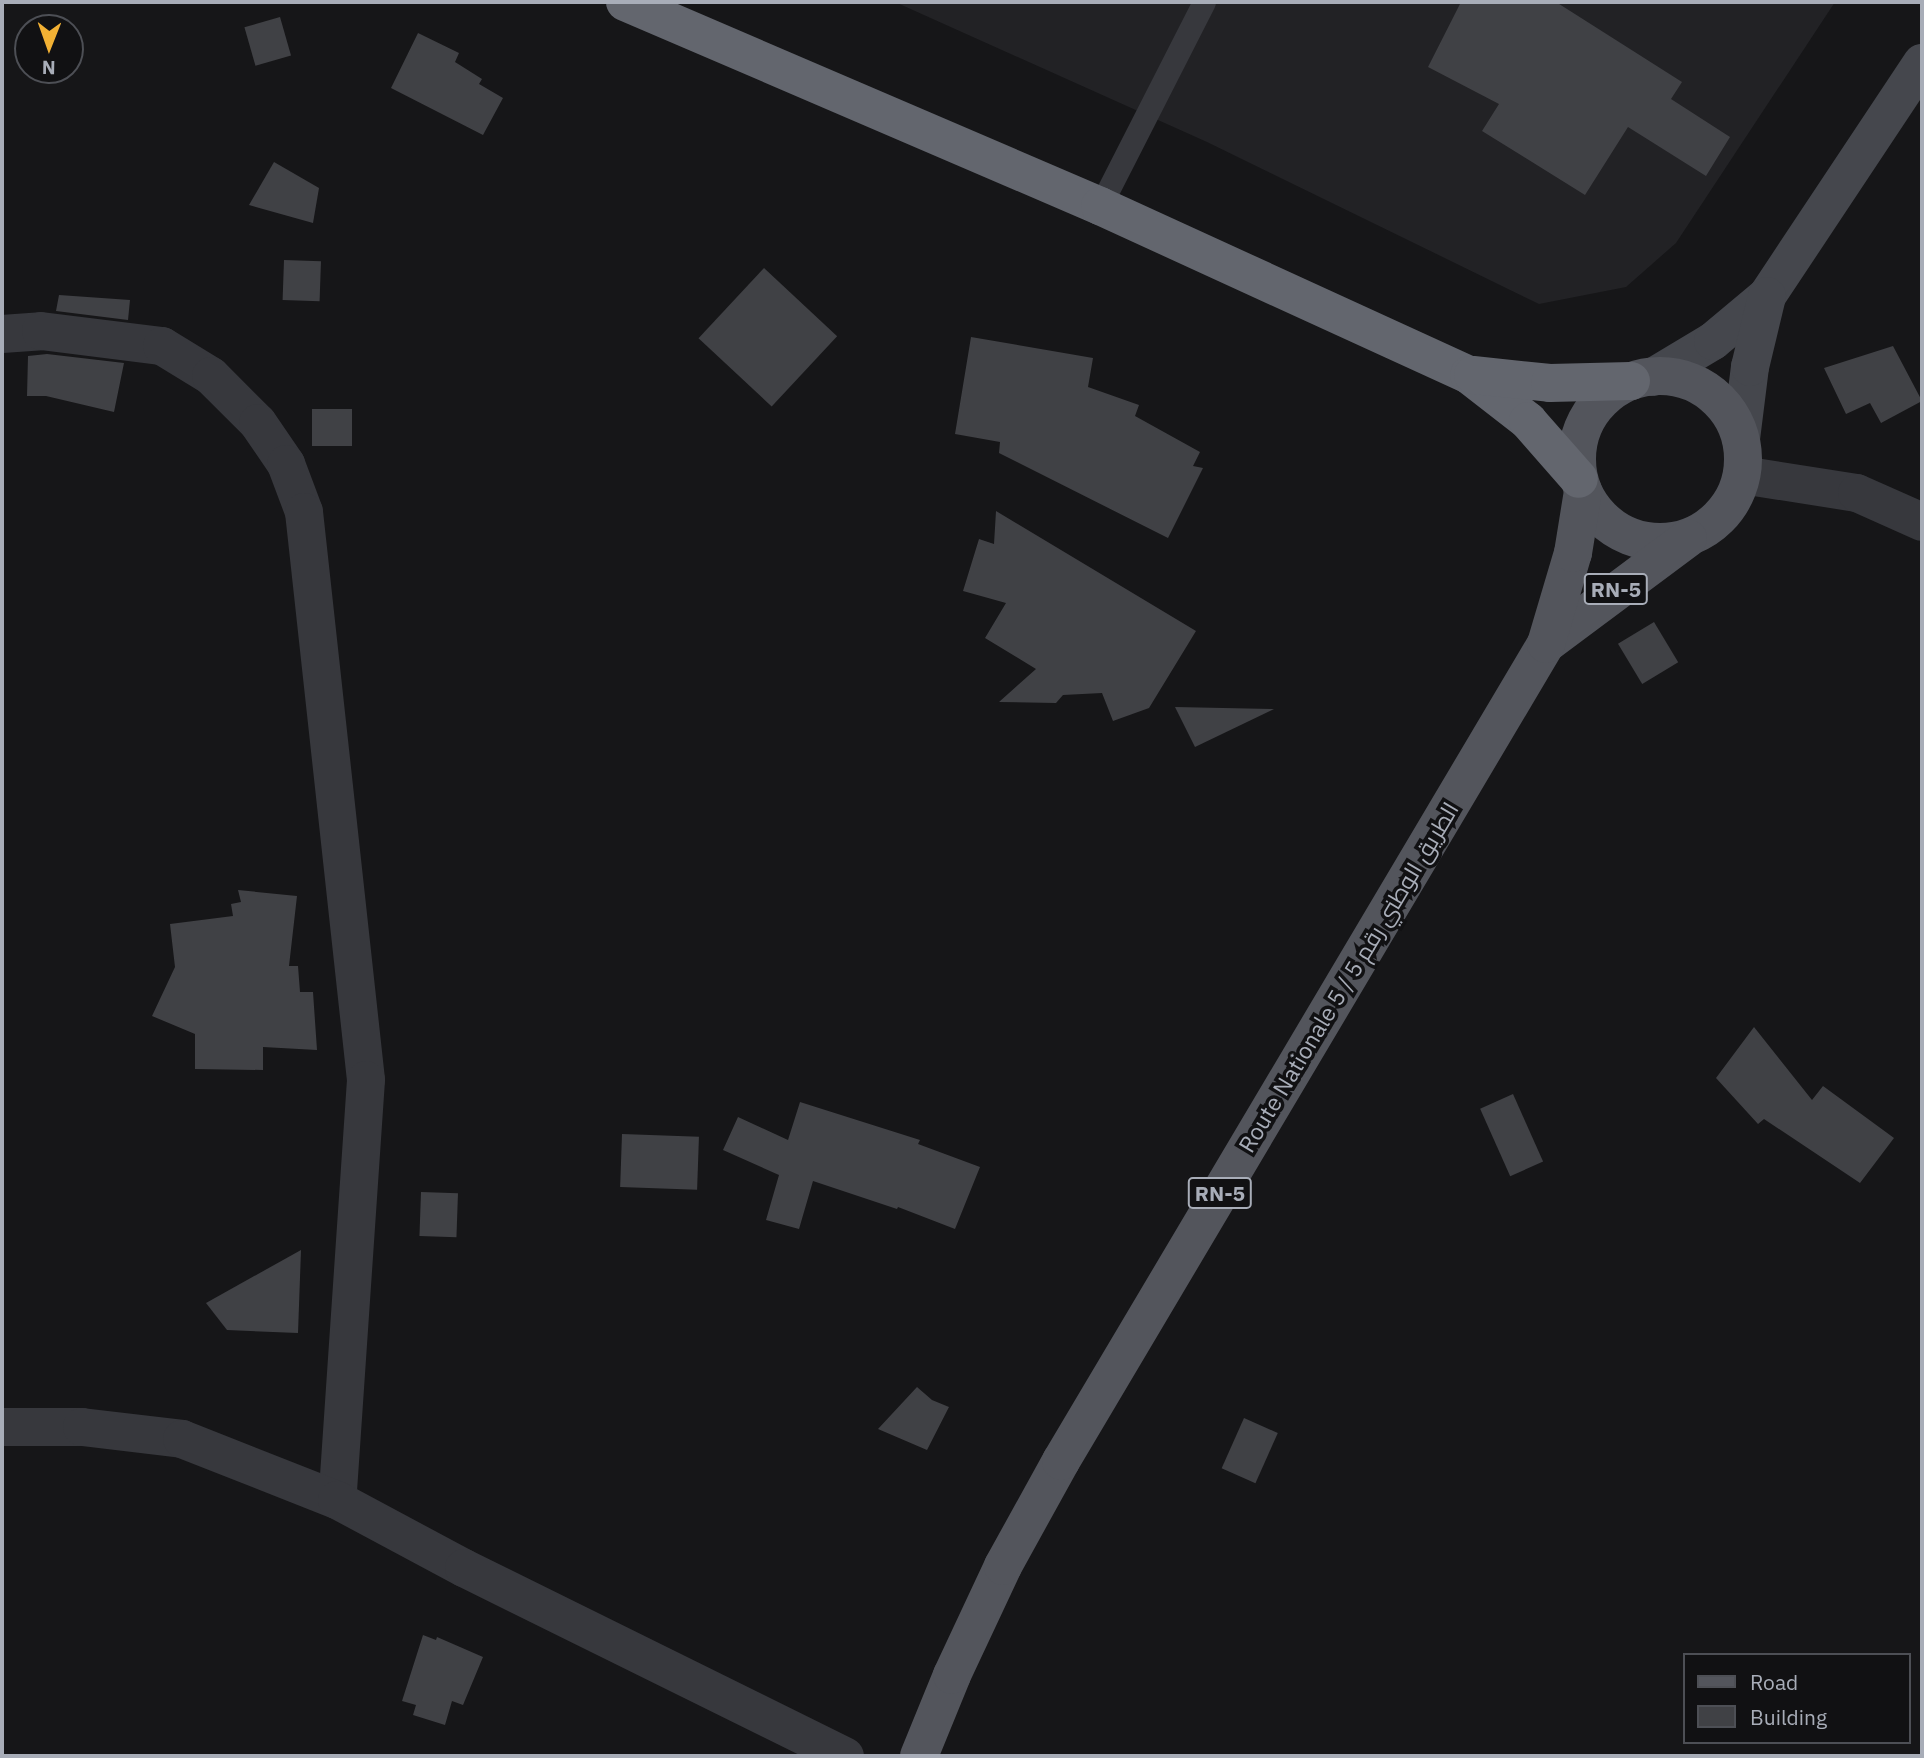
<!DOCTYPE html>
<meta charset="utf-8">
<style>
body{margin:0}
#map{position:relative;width:1924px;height:1758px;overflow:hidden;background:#161618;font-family:"IBM Plex Sans",Cairo,sans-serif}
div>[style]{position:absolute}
.built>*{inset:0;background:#222225}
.building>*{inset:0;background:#404145;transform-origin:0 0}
.lane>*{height:23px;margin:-11.5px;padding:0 11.5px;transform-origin:11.5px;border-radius:11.5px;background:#37383d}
.street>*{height:38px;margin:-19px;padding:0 19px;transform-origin:19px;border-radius:19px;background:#37383d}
.secondary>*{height:38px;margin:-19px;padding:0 19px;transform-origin:19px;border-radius:19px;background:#45474d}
.primary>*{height:38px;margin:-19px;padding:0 19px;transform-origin:19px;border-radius:19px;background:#53555c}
.primary>.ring{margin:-19px;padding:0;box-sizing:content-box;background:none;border:38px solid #53555c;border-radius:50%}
.highway>*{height:38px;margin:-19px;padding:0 19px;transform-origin:19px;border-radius:19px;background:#63666e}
span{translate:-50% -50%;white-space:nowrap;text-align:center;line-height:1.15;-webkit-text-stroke:7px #111113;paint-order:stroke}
.shield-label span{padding:2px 5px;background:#111113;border:2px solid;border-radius:5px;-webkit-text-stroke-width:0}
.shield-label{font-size:21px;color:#a8adb8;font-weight:700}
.street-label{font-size:23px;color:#a8adb8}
.frame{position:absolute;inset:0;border:4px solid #a8adb8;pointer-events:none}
.legend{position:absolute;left:1683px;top:1653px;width:228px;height:91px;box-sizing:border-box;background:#111113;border:2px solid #4d4f55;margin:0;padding:9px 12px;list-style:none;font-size:21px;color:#a8adb8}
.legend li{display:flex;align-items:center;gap:14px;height:35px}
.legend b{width:35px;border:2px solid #4d4f55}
.north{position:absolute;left:14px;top:14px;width:70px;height:70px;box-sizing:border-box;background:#111113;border:2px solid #4d4f55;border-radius:50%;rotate:181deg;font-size:19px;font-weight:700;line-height:28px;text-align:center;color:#a8adb8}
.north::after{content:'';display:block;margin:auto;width:24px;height:32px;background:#f2b134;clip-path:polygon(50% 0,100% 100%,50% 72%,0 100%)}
</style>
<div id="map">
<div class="built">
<i style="clip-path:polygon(895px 2px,1835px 2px,1676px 243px,1626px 287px,1539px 304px,1207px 142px)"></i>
</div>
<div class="building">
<i style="clip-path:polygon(1461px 2px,1556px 2px,1682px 82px,1671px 99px,1730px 137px,1706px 176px,1628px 127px,1585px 195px,1482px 131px,1499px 104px,1428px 67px)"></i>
<i style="left:280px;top:17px;width:40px;height:37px;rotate:74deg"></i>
<i style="clip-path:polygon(418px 33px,459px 53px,455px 62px,482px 79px,479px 84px,503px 98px,483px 135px,391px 88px)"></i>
<i style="clip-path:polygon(274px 162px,319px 188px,313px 223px,249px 205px)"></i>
<i style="left:284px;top:260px;width:37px;height:40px;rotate:2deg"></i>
<i style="left:764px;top:268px;width:100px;height:96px;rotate:43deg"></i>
<i style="clip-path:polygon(59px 295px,130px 300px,128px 320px,56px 311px)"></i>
<i style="clip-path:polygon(971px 337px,1093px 358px,1088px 387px,1139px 405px,1135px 416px,1200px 452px,1193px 466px,1203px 468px,1168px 538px,999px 453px,1000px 442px,955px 434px)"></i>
<i style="clip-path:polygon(1893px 346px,1922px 401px,1881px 423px,1870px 403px,1846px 414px,1824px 368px)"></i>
<i style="clip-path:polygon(47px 354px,124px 363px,114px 412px,46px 396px,27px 396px,28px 356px)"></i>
<i style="left:312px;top:409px;width:40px;height:37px"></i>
<i style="clip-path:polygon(996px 511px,1196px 631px,1149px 708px,1113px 721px,1102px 693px,1063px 695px,1056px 703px,999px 702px,1036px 669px,985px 638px,1006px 603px,963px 591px,979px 539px,994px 544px)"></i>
<i style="left:1654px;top:622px;width:47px;height:42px;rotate:59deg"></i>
<i style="clip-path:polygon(1175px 707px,1274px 709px,1195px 747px)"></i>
<i style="clip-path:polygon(238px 890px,297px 896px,289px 966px,298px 966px,300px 992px,313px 992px,317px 1050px,263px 1047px,263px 1070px,195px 1069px,195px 1034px,152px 1016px,175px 967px,170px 924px,233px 916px,231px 904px,241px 902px)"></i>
<i style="clip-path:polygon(1754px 1027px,1812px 1100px,1823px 1086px,1894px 1138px,1860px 1183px,1764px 1119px,1758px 1124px,1716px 1078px)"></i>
<i style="left:1513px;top:1094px;width:74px;height:36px;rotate:66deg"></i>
<i style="clip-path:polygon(800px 1102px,920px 1140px,918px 1144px,980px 1167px,955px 1229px,898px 1207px,897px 1209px,813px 1181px,799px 1229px,766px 1220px,779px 1175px,723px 1150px,738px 1117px,788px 1140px)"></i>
<i style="left:622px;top:1134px;width:77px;height:53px;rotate:2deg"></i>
<i style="left:421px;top:1192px;width:37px;height:44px;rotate:2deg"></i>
<i style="clip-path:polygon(301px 1250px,298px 1333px,227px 1330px,206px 1303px)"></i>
<i style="clip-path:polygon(917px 1387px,932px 1400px,949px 1407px,927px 1450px,878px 1429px)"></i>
<i style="left:1244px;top:1418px;width:37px;height:55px;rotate:24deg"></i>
<i style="clip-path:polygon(423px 1635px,436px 1640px,437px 1637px,483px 1657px,463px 1705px,452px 1701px,445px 1725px,413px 1715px,416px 1705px,402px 1701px)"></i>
</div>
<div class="lane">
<i style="left:1100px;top:206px;width:229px;rotate:-63deg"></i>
</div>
<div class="street">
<i style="left:2px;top:334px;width:39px;rotate:-4deg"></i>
<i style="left:41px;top:331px;width:122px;rotate:7.1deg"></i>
<i style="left:162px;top:346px;width:57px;rotate:31.5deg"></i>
<i style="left:211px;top:376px;width:66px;rotate:45deg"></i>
<i style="left:258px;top:423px;width:50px;rotate:55.7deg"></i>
<i style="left:286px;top:464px;width:51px;rotate:69.4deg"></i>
<i style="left:304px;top:512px;width:571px;rotate:83.77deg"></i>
<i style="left:366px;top:1080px;width:421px;rotate:93.9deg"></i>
<i style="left:1742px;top:475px;width:116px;rotate:8.9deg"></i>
<i style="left:1857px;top:493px;width:71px;rotate:24deg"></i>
<i style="left:2px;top:1427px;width:80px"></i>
<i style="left:82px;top:1427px;width:101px;rotate:6.8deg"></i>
<i style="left:182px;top:1439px;width:167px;rotate:21.5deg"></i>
<i style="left:337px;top:1500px;width:144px;rotate:28.2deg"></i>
<i style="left:464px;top:1568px;width:425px;rotate:26.3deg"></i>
</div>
<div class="secondary">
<i style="left:1653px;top:377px;width:70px;rotate:-31deg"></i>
<i style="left:1713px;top:341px;width:70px;rotate:-39.8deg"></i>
<i style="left:1767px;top:296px;width:280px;rotate:-56.4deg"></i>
<i style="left:1741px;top:439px;width:73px;rotate:-82.9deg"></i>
<i style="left:1750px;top:367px;width:73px;rotate:-76.5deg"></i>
</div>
<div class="primary">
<i class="ring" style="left:1577px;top:376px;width:128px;height:128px"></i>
<i style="left:1546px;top:644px;width:177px;rotate:-36.7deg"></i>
<i style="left:919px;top:1756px;width:87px;rotate:-67.8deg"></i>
<i style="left:952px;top:1675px;width:120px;rotate:-64.9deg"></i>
<i style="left:1003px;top:1566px;width:120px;rotate:-61.1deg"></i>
<i style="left:1061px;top:1461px;width:950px;rotate:-59.31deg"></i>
<i style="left:1546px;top:644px;width:95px;rotate:-73.5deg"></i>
<i style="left:1573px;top:553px;width:63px;rotate:-80.8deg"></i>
</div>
<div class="highway">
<i style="left:625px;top:2px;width:517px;rotate:23.24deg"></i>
<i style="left:1100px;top:206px;width:406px;rotate:24.6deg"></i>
<i style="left:1469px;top:375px;width:75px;rotate:37.9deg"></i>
<i style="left:1528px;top:421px;width:77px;rotate:48.7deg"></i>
<i style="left:1473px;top:375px;width:77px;rotate:5.9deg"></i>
<i style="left:1550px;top:383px;width:81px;rotate:-1.4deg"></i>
</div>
<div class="shield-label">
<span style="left:1616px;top:589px">RN-5</span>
<span style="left:1220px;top:1193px">RN-5</span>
</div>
<div class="street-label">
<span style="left:1348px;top:977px;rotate:-59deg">Route Nationale 5 / الطريق الوطني رقم 5</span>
</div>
<div class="frame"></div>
<ul class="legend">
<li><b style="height:9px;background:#53555c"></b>Road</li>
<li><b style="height:19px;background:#404145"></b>Building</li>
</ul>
<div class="north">N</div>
</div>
